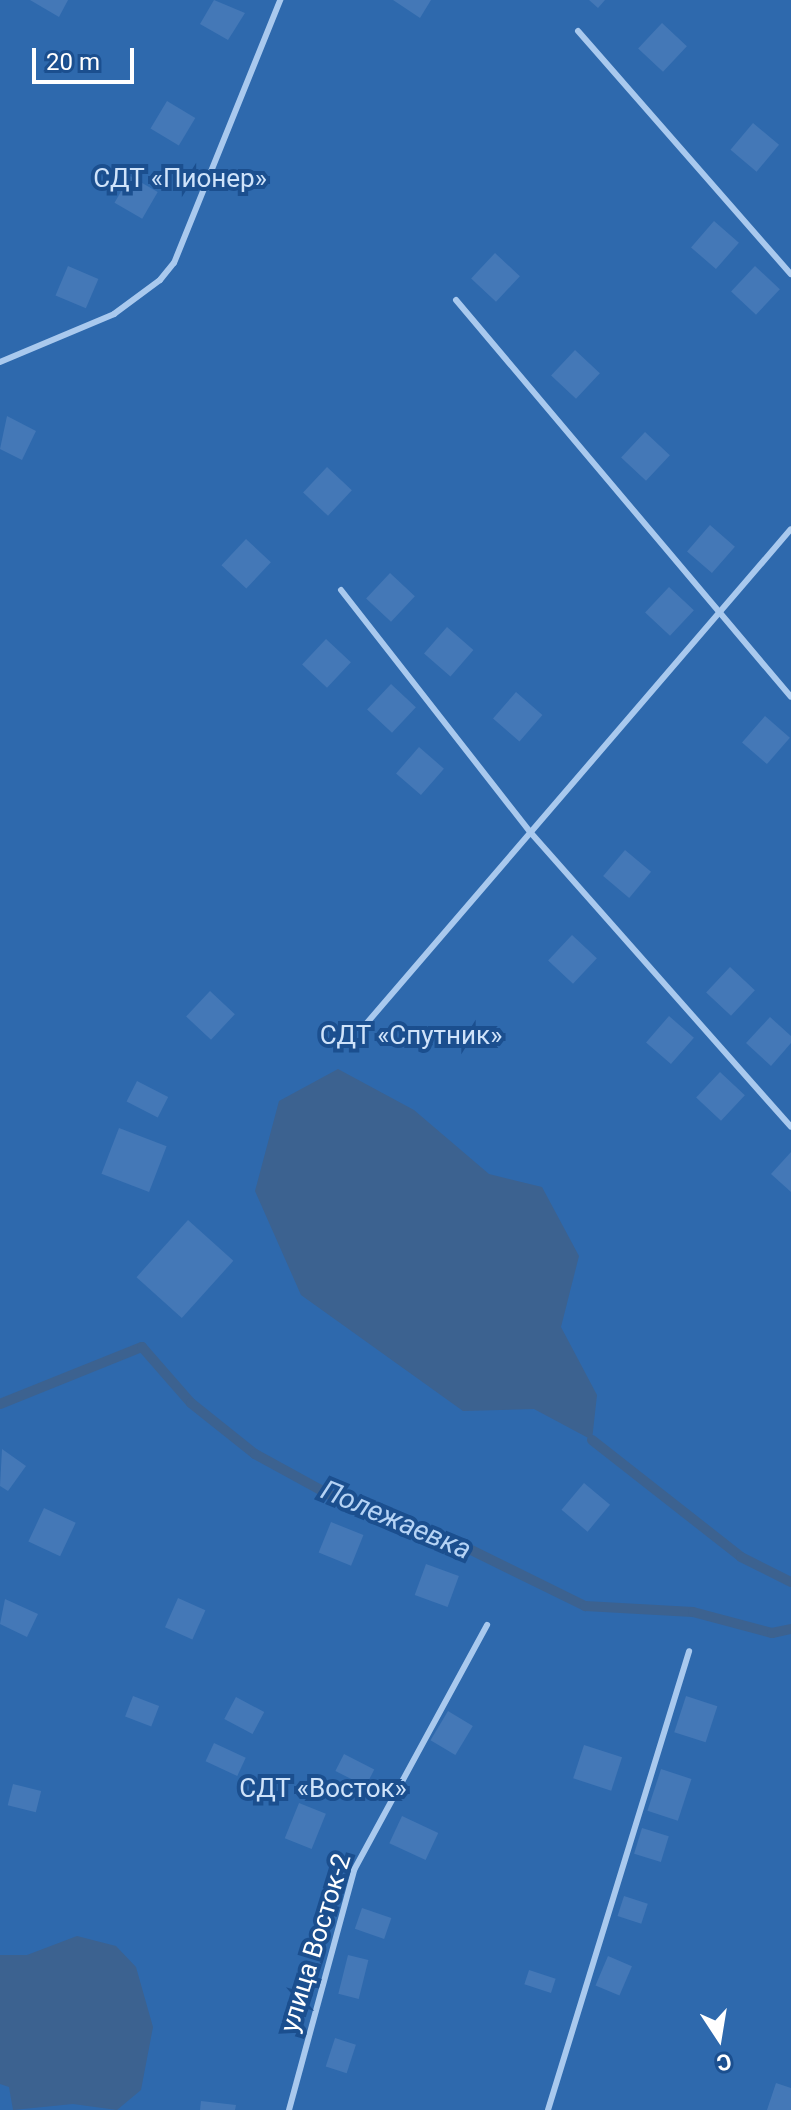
<!DOCTYPE html>
<meta charset="utf-8">
<style>
body{margin:0}
#map{position:relative;width:791px;height:2110px;overflow:hidden;background:#1b4f8f;font-family:Roboto,sans-serif}
div>[style]{position:absolute}
.green>*{inset:0;background:#2e69ad;transform-origin:0 0}
.water>*{inset:0;background:#3c6290}
.stream>*{height:10px;margin:-5px;padding:0 5px;transform-origin:5px;border-radius:5px;background:#3c6290}
.building>*{inset:0;background:#4478b7;transform-origin:0 0}
.lane>*{height:6px;margin:-3px;padding:0 3px;transform-origin:3px;border-radius:3px;background:#a9c9ee}
span{translate:-50% -50%;white-space:nowrap;text-align:center;line-height:1.15;-webkit-text-stroke:8px #1b4f8f;paint-order:stroke}
.park-label{font-size:26px;color:#cfe3fa}
.street-label{font-size:26px;color:#fff}
.water-label{font-size:28px;color:#b5d3f5;font-style:italic}
.north{position:absolute;left:679px;top:1998px;width:80px;height:80px;-webkit-text-stroke:6px #1b4f8f;paint-order:stroke;rotate:168deg;font-size:22px;font-weight:700;line-height:32px;text-align:center;color:#fff}
.north::after{content:'';display:block;margin:auto;width:28px;height:36px;background:#fff;clip-path:polygon(50% 0,100% 100%,50% 72%,0 100%)}
.scale{position:absolute;left:32px;top:48px;width:102px;height:36px;box-sizing:border-box;border:4px solid #fff;border-top:0;padding-left:10px;font-size:24px;line-height:28px;white-space:nowrap;color:#fff;-webkit-text-stroke:6px #1b4f8f;paint-order:stroke}
</style>
<div id="map">
<div class="green">
<i style="left:0;top:0;width:791px;height:2110px"></i>
</div>
<div class="water">
<i style="clip-path:polygon(338px 1069px,414px 1110px,489px 1174px,542px 1187px,579px 1256px,561px 1327px,597px 1395px,592px 1440px,534px 1409px,463px 1411px,301px 1295px,255px 1191px,279px 1101px)"></i>
<i style="clip-path:polygon(77px 1936px,116px 1946px,136px 1967px,153px 2027px,141px 2090px,117px 2110px,73px 2104px,13px 2110px,9px 2087px,0 2084px,0 1955px,27px 1955px)"></i>
</div>
<div class="stream">
<i style="left:0;top:1404px;width:153px;rotate:-21.9deg"></i>
<i style="left:142px;top:1347px;width:74px;rotate:48.8deg"></i>
<i style="left:191px;top:1403px;width:82px;rotate:38.6deg"></i>
<i style="left:255px;top:1454px;width:121px;rotate:28.7deg"></i>
<i style="left:361px;top:1512px;width:101px;rotate:17.9deg"></i>
<i style="left:457px;top:1543px;width:143px;rotate:26.2deg"></i>
<i style="left:585px;top:1606px;width:108px;rotate:3.2deg"></i>
<i style="left:693px;top:1612px;width:82px;rotate:14.9deg"></i>
<i style="left:772px;top:1633px;width:19px;rotate:-12deg"></i>
<i style="left:592px;top:1440px;width:189px;rotate:38.1deg"></i>
<i style="left:741px;top:1557px;width:56px;rotate:26.6deg"></i>
</div>
<div class="building">
<i style="clip-path:polygon(30px 0,68px 0,59px 17px)"></i>
<i style="clip-path:polygon(214px 0,245px 13px,228px 40px,200px 24px)"></i>
<i style="clip-path:polygon(393px 0,431px 0,420px 18px)"></i>
<i style="clip-path:polygon(589px 0,605px 0,598px 8px)"></i>
<i style="left:662px;top:23px;width:34px;height:35px;rotate:43deg"></i>
<i style="left:167px;top:101px;width:33px;height:32px;rotate:31deg"></i>
<i style="left:753px;top:123px;width:34px;height:35px;rotate:40deg"></i>
<i style="left:130px;top:176px;width:32px;height:31px;rotate:30deg"></i>
<i style="left:714px;top:221px;width:33px;height:35px;rotate:41deg"></i>
<i style="left:495px;top:253px;width:34px;height:35px;rotate:43deg"></i>
<i style="left:68px;top:266px;width:33px;height:32px;rotate:23deg"></i>
<i style="left:755px;top:266px;width:34px;height:35px;rotate:43deg"></i>
<i style="left:575px;top:350px;width:34px;height:35px;rotate:43deg"></i>
<i style="clip-path:polygon(7px 416px,36px 431px,22px 460px,0 449px)"></i>
<i style="left:645px;top:432px;width:34px;height:35px;rotate:43deg"></i>
<i style="left:327px;top:467px;width:34px;height:35px;rotate:43deg"></i>
<i style="left:710px;top:525px;width:33px;height:35px;rotate:41deg"></i>
<i style="left:246px;top:539px;width:34px;height:36px;rotate:43deg"></i>
<i style="left:390px;top:573px;width:34px;height:35px;rotate:43deg"></i>
<i style="left:669px;top:587px;width:34px;height:35px;rotate:43deg"></i>
<i style="left:447px;top:627px;width:35px;height:35px;rotate:41deg"></i>
<i style="left:326px;top:639px;width:34px;height:35px;rotate:43deg"></i>
<i style="left:391px;top:684px;width:34px;height:35px;rotate:43deg"></i>
<i style="left:516px;top:692px;width:35px;height:35px;rotate:41deg"></i>
<i style="left:765px;top:716px;width:33px;height:35px;rotate:41deg"></i>
<i style="left:419px;top:747px;width:33px;height:35px;rotate:41deg"></i>
<i style="left:625px;top:850px;width:34px;height:34px;rotate:40deg"></i>
<i style="left:572px;top:935px;width:34px;height:35px;rotate:43deg"></i>
<i style="left:730px;top:967px;width:34px;height:35px;rotate:43deg"></i>
<i style="left:210px;top:991px;width:34px;height:35px;rotate:43deg"></i>
<i style="left:669px;top:1016px;width:33px;height:35px;rotate:41deg"></i>
<i style="clip-path:polygon(770px 1017px,791px 1036px,791px 1043px,771px 1066px,746px 1043px)"></i>
<i style="left:720px;top:1072px;width:34px;height:35px;rotate:43deg"></i>
<i style="left:137px;top:1081px;width:35px;height:23px;rotate:27deg"></i>
<i style="left:119px;top:1128px;width:51px;height:49px;rotate:21deg"></i>
<i style="clip-path:polygon(791px 1152px,791px 1192px,771px 1174px)"></i>
<i style="left:188px;top:1220px;width:61px;height:77px;rotate:42deg"></i>
<i style="clip-path:polygon(2px 1449px,26px 1466px,8px 1491px,0 1486px)"></i>
<i style="left:584px;top:1483px;width:34px;height:35px;rotate:40deg"></i>
<i style="left:44px;top:1508px;width:35px;height:37px;rotate:25deg"></i>
<i style="left:331px;top:1522px;width:35px;height:33px;rotate:22deg"></i>
<i style="left:426px;top:1564px;width:35px;height:33px;rotate:20deg"></i>
<i style="left:178px;top:1598px;width:30px;height:32px;rotate:24deg"></i>
<i style="clip-path:polygon(5px 1599px,38px 1614px,27px 1637px,0 1624px)"></i>
<i style="left:133px;top:1696px;width:28px;height:22px;rotate:21deg"></i>
<i style="left:686px;top:1696px;width:33px;height:38px;rotate:18deg"></i>
<i style="left:236px;top:1697px;width:32px;height:25px;rotate:28deg"></i>
<i style="left:448px;top:1711px;width:29px;height:34px;rotate:31deg"></i>
<i style="left:214px;top:1743px;width:35px;height:20px;rotate:25deg"></i>
<i style="left:584px;top:1745px;width:40px;height:35px;rotate:18deg"></i>
<i style="left:344px;top:1754px;width:34px;height:19px;rotate:27deg"></i>
<i style="left:661px;top:1769px;width:32px;height:44px;rotate:18deg"></i>
<i style="left:13px;top:1784px;width:29px;height:22px;rotate:14deg"></i>
<i style="left:299px;top:1803px;width:29px;height:38px;rotate:22deg"></i>
<i style="left:402px;top:1816px;width:40px;height:30px;rotate:25deg"></i>
<i style="left:642px;top:1828px;width:28px;height:27px;rotate:17deg"></i>
<i style="left:624px;top:1896px;width:25px;height:21px;rotate:18deg"></i>
<i style="left:362px;top:1908px;width:31px;height:22px;rotate:19deg"></i>
<i style="left:348px;top:1955px;width:21px;height:40px;rotate:14deg"></i>
<i style="left:608px;top:1956px;width:26px;height:32px;rotate:23deg"></i>
<i style="left:529px;top:1970px;width:28px;height:15px;rotate:18deg"></i>
<i style="left:335px;top:2038px;width:22px;height:30px;rotate:18deg"></i>
<i style="clip-path:polygon(776px 2083px,791px 2088px,791px 2110px,767px 2110px)"></i>
<i style="clip-path:polygon(201px 2101px,236px 2105px,235px 2110px,200px 2110px)"></i>
</div>
<div class="lane">
<i style="left:578px;top:31px;width:323px;rotate:48.8deg"></i>
<i style="left:456px;top:300px;width:519px;rotate:49.84deg"></i>
<i style="left:0;top:362px;width:124px;rotate:-22.8deg"></i>
<i style="left:114px;top:314px;width:57px;rotate:-36.5deg"></i>
<i style="left:160px;top:280px;width:22px;rotate:-51deg"></i>
<i style="left:174px;top:263px;width:284px;rotate:-68deg"></i>
<i style="left:341px;top:590px;width:308px;rotate:52deg"></i>
<i style="left:531px;top:833px;width:392px;rotate:48.5deg"></i>
<i style="left:366px;top:1024px;width:652px;rotate:-49.35deg"></i>
<i style="left:289px;top:2110px;width:249px;rotate:-74.8deg"></i>
<i style="left:354px;top:1870px;width:279px;rotate:-61.5deg"></i>
<i style="left:548px;top:2110px;width:480px;rotate:-72.9deg"></i>
</div>
<div class="park-label">
<span style="left:180px;top:179px">СДТ «Пионер»</span>
<span style="left:411px;top:1036px">СДТ «Спутник»</span>
<span style="left:323px;top:1789px">СДТ «Восток»</span>
</div>
<div class="street-label">
<span style="left:316px;top:1943px;rotate:-73deg">улица Восток-2</span>
</div>
<div class="water-label">
<span style="left:396px;top:1520px;rotate:23deg">Полежаевка</span>
</div>
<div class="north">С</div>
<div class="scale">20 m</div>
</div>
